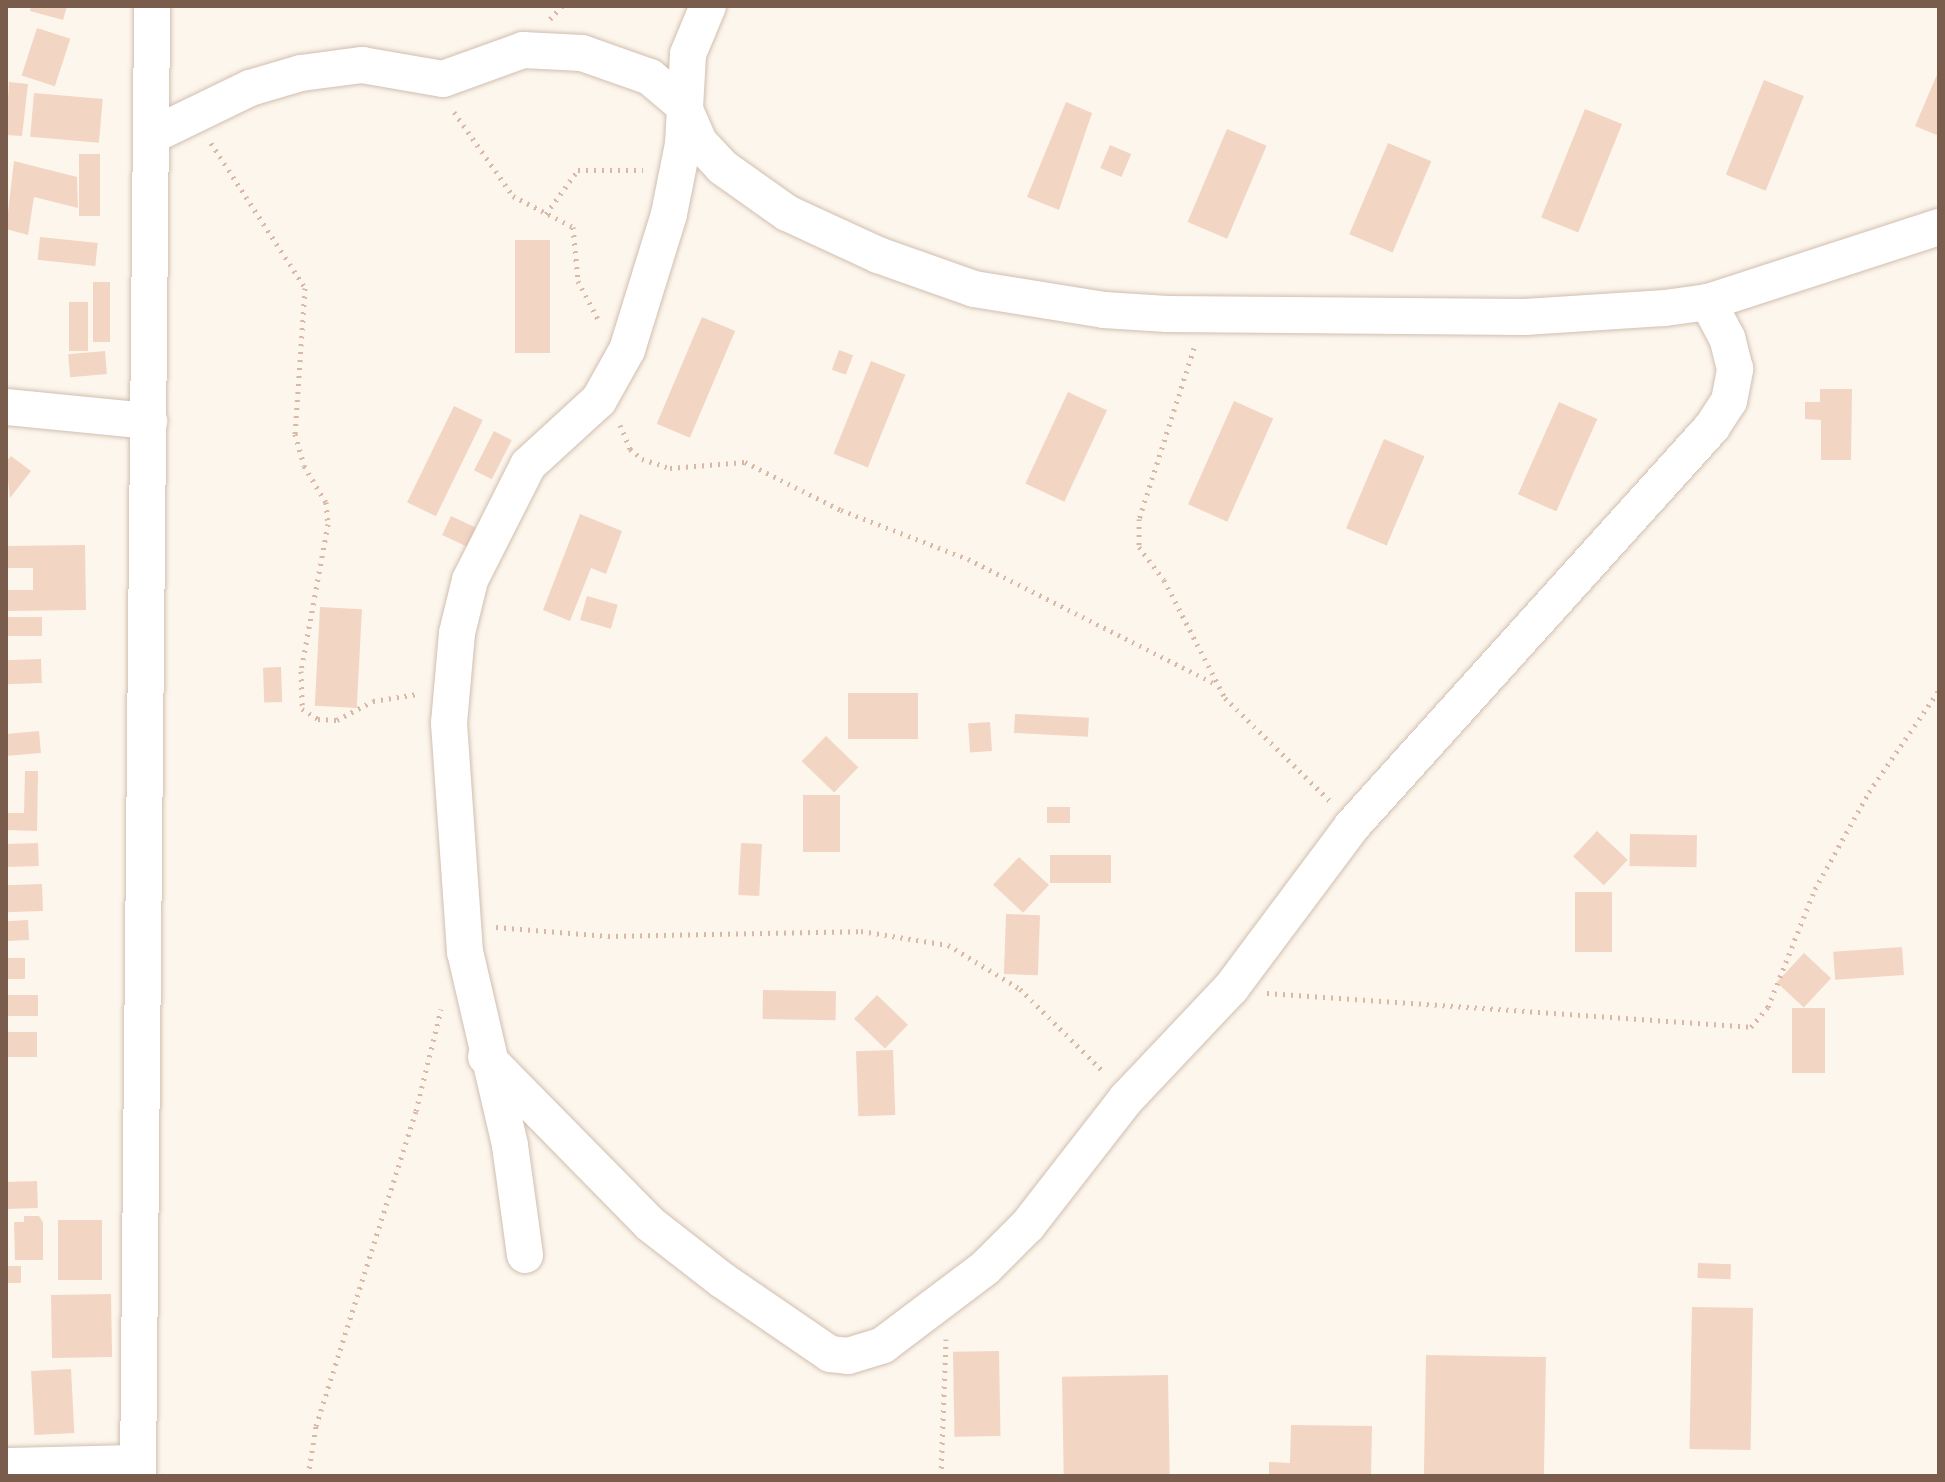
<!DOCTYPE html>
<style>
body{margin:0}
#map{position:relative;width:1945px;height:1482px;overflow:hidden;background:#fdf6ec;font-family:Barlow,sans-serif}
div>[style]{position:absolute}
.building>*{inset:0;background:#f3d5c3;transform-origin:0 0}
.path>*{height:5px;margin-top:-2.5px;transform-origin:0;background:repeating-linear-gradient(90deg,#d9b8a5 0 2px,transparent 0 8px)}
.roads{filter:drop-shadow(0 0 2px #d1beb0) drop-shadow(0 0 2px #d1beb0)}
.minor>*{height:36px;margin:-18px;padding:0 18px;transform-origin:18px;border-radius:18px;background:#fff}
span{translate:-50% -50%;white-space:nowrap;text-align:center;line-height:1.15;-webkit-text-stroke:6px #fffaf3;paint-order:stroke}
.frame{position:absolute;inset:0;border:8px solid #7a5c4d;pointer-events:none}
</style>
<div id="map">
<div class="building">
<i style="clip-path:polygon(31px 6px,67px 6px,63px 20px,30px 11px)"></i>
<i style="left:37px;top:28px;width:35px;height:50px;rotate:18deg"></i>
<i style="clip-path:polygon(1939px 70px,1939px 136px,1915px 126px)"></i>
<i style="left:1764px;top:80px;width:43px;height:102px;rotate:22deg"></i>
<i style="clip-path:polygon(9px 82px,28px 84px,22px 136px,6px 135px)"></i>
<i style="left:34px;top:93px;width:69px;height:44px;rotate:5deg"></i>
<i style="clip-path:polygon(1066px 102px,1092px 113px,1059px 210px,1027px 197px)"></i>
<i style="left:1585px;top:109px;width:40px;height:117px;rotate:22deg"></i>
<i style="left:1227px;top:129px;width:43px;height:101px;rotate:23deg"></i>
<i style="left:1388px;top:143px;width:47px;height:99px;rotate:23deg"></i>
<i style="left:1110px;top:145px;width:23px;height:25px;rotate:23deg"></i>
<i style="left:79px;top:154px;width:21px;height:62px"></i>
<i style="clip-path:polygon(14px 161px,77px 177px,78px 208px,34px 197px,28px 235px,6px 229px)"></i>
<i style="left:40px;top:237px;width:58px;height:23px;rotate:6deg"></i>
<i style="left:515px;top:240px;width:35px;height:113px"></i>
<i style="left:93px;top:282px;width:17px;height:60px"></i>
<i style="left:69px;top:302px;width:19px;height:49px"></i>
<i style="left:702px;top:317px;width:36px;height:116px;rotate:23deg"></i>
<i style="left:839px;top:350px;width:15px;height:21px;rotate:20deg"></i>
<i style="left:105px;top:351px;width:23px;height:37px;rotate:85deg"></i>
<i style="left:871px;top:361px;width:37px;height:100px;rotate:22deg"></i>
<i style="clip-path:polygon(1820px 389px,1852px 389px,1851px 460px,1821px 460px,1821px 420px,1805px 419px,1805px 402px,1820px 402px)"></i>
<i style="left:1068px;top:392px;width:43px;height:101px;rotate:25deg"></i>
<i style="left:1234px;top:401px;width:43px;height:113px;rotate:24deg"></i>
<i style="left:1559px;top:402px;width:42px;height:101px;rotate:24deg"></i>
<i style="left:454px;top:406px;width:32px;height:107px;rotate:26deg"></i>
<i style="left:494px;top:431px;width:20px;height:44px;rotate:27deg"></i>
<i style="left:1384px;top:439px;width:44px;height:97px;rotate:23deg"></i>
<i style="clip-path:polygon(11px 456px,31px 471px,10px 498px,6px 462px)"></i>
<i style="clip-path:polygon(580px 514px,622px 531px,606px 574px,591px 568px,570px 621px,543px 610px)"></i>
<i style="left:451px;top:516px;width:33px;height:21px;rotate:25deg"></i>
<i style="clip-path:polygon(85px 545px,86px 610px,6px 611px,6px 590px,33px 590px,33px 568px,6px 568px,6px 546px)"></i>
<i style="left:587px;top:596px;width:32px;height:25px;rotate:16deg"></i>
<i style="left:320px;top:607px;width:42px;height:99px;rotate:3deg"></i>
<i style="left:42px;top:617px;width:19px;height:36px;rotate:90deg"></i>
<i style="left:41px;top:659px;width:24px;height:35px;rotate:88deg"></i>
<i style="left:281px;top:667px;width:35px;height:18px;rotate:88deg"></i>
<i style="left:848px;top:693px;width:70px;height:46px"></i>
<i style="left:1015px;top:714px;width:74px;height:19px;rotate:3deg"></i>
<i style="left:990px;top:722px;width:29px;height:22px;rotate:86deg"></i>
<i style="left:39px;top:731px;width:22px;height:33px;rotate:85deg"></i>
<i style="left:826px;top:736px;width:45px;height:35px;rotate:44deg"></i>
<i style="clip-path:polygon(25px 771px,38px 771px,37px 831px,6px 830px,6px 813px,24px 813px)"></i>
<i style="left:803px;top:795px;width:37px;height:57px"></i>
<i style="left:1047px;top:807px;width:23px;height:16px"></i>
<i style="left:1597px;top:831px;width:42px;height:35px;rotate:43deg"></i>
<i style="left:1630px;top:834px;width:67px;height:32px;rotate:1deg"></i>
<i style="left:38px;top:843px;width:23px;height:32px;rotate:88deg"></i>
<i style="left:741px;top:843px;width:21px;height:52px;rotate:3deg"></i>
<i style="left:1050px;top:855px;width:61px;height:28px"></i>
<i style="left:1019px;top:857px;width:41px;height:38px;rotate:43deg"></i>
<i style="left:42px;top:884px;width:27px;height:36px;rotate:88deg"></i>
<i style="left:1575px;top:892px;width:37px;height:60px"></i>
<i style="left:1006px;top:914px;width:34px;height:60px;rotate:2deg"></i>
<i style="left:28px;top:920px;width:20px;height:22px;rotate:87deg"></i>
<i style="left:1902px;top:947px;width:28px;height:69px;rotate:86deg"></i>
<i style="left:1804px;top:953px;width:37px;height:40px;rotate:43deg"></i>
<i style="left:6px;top:958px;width:19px;height:21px"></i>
<i style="left:763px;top:990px;width:73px;height:29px;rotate:1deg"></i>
<i style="left:6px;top:995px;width:32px;height:21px"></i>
<i style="left:877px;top:995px;width:43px;height:33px;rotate:44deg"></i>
<i style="left:1792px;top:1008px;width:33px;height:65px"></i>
<i style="left:37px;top:1032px;width:25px;height:31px;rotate:90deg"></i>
<i style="left:893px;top:1050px;width:65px;height:37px;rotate:88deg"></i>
<i style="left:37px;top:1181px;width:27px;height:31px;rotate:88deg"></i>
<i style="clip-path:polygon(24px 1216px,39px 1216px,43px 1222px,43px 1260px,15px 1260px,14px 1222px,24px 1222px)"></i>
<i style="left:58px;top:1220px;width:44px;height:60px"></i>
<i style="left:1698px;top:1263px;width:33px;height:15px;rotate:2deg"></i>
<i style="left:6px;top:1266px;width:15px;height:17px"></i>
<i style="left:111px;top:1294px;width:63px;height:60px;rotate:89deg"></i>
<i style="left:1692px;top:1307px;width:61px;height:142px;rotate:1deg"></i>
<i style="left:999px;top:1351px;width:85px;height:46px;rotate:89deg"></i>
<i style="left:1426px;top:1355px;width:120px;height:121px;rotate:1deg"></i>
<i style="left:71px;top:1369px;width:64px;height:40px;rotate:87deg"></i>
<i style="left:1168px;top:1375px;width:101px;height:106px;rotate:89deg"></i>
<i style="clip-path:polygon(1291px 1425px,1372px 1426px,1371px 1476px,1269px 1476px,1269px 1462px,1290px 1463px)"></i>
</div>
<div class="path">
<i style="left:550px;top:19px;width:18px;rotate:-47deg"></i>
<i style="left:454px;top:112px;width:103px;rotate:54.9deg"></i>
<i style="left:513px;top:196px;width:68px;rotate:27.3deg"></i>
<i style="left:573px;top:227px;width:54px;rotate:84.7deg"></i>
<i style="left:578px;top:281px;width:47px;rotate:62.4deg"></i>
<i style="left:211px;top:143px;width:173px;rotate:57deg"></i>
<i style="left:305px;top:288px;width:146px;rotate:93.9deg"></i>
<i style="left:295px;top:434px;width:33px;rotate:74deg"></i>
<i style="left:304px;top:466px;width:42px;rotate:58.6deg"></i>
<i style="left:326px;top:502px;width:22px;rotate:85deg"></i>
<i style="left:328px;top:524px;width:149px;rotate:100.4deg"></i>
<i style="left:301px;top:671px;width:38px;rotate:88deg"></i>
<i style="left:302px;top:709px;width:19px;rotate:32deg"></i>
<i style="left:318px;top:719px;width:19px;rotate:3deg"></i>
<i style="left:337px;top:720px;width:41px;rotate:-27.8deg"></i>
<i style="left:373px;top:701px;width:45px;rotate:-9deg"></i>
<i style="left:546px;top:214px;width:54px;rotate:-54deg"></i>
<i style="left:578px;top:170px;width:65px"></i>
<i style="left:1194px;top:348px;width:180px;rotate:107.8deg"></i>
<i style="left:1139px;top:519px;width:28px;rotate:90deg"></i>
<i style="left:1139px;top:547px;width:41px;rotate:52.9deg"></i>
<i style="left:1164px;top:580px;width:133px;rotate:62.7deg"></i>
<i style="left:1225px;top:698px;width:147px;rotate:44.4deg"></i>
<i style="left:620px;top:425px;width:26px;rotate:67deg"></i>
<i style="left:630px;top:449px;width:16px;rotate:40deg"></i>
<i style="left:642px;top:459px;width:29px;rotate:18deg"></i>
<i style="left:670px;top:468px;width:75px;rotate:-4.6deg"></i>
<i style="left:745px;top:462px;width:107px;rotate:26.6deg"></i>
<i style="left:841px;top:510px;width:136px;rotate:21.1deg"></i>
<i style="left:968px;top:559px;width:277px;rotate:26.8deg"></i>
<i style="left:496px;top:927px;width:112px;rotate:4.6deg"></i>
<i style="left:608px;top:936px;width:253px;rotate:-1.1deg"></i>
<i style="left:861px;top:931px;width:88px;rotate:9.1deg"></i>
<i style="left:948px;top:945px;width:84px;rotate:31.4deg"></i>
<i style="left:1020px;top:989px;width:120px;rotate:44.7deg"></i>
<i style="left:1267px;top:993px;width:485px;rotate:4deg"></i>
<i style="left:1751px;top:1027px;width:26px;rotate:-50deg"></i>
<i style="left:1768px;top:1007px;width:127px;rotate:-68.3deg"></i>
<i style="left:1815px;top:889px;width:111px;rotate:-60.9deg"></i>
<i style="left:1869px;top:792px;width:124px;rotate:-55.5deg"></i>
<i style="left:308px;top:1476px;width:51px;rotate:-80.9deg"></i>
<i style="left:316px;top:1426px;width:330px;rotate:-72.4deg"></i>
<i style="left:416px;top:1111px;width:105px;rotate:-76.2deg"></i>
<i style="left:941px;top:1476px;width:137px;rotate:-87.9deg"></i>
</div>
<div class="roads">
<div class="minor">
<i style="left:151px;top:136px;width:110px;rotate:-25.9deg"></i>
<i style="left:250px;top:88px;width:53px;rotate:-16.4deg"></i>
<i style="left:301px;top:73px;width:62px;rotate:-7.5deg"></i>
<i style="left:362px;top:65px;width:82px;rotate:9.8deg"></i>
<i style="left:443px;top:79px;width:85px;rotate:-19.9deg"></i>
<i style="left:523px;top:50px;width:59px;rotate:2.9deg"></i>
<i style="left:582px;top:53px;width:72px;rotate:19.4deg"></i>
<i style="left:650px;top:77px;width:43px;rotate:40.3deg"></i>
<i style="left:683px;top:105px;width:40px;rotate:66.6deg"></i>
<i style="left:699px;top:142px;width:34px;rotate:47deg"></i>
<i style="left:722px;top:167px;width:80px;rotate:35.3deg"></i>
<i style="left:787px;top:213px;width:100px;rotate:24.8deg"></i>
<i style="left:878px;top:255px;width:102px;rotate:19.5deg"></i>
<i style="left:974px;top:289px;width:132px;rotate:9.2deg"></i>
<i style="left:1104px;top:310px;width:63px;rotate:3.6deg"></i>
<i style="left:1167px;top:314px;width:358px;rotate:0.5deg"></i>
<i style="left:1525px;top:317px;width:140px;rotate:-3.7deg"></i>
<i style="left:1665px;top:308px;width:43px;rotate:-7.9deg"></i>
<i style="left:1708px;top:302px;width:243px;rotate:-18deg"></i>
<i style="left:6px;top:407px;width:144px;rotate:5.6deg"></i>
<i style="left:486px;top:1057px;width:234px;rotate:45.5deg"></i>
<i style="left:650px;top:1224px;width:91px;rotate:37.9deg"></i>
<i style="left:722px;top:1280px;width:131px;rotate:34.4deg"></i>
<i style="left:830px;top:1354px;width:18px;rotate:6deg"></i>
<i style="left:848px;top:1356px;width:37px;rotate:-17deg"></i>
<i style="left:883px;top:1345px;width:128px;rotate:-37deg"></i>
<i style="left:985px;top:1268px;width:61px;rotate:-45deg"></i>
<i style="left:1028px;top:1225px;width:161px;rotate:-52.1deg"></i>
<i style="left:1127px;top:1098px;width:151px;rotate:-46.6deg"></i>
<i style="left:1231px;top:988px;width:202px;rotate:-53.2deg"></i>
<i style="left:1352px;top:826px;width:537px;rotate:-47.94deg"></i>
<i style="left:1712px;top:427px;width:31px;rotate:-57deg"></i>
<i style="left:1729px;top:401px;width:33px;rotate:-79deg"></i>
<i style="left:1735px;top:369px;width:32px;rotate:-104deg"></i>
<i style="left:1727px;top:338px;width:41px;rotate:-117.8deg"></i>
<i style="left:525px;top:1255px;width:111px;rotate:-97.8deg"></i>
<i style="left:510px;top:1145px;width:198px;rotate:-103.1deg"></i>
<i style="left:465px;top:952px;width:230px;rotate:-94deg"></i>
<i style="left:449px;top:723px;width:90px;rotate:-84.9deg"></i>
<i style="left:457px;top:633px;width:55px;rotate:-76.2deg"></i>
<i style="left:470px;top:580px;width:129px;rotate:-63.2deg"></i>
<i style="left:528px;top:465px;width:96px;rotate:-42.5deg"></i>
<i style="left:599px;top:400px;width:57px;rotate:-60.8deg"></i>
<i style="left:627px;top:350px;width:142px;rotate:-72.8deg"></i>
<i style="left:669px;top:214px;width:71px;rotate:-78.7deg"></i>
<i style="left:683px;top:144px;width:90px;rotate:-86.8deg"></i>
<i style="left:688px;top:54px;width:52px;rotate:-67.4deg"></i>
<i style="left:6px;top:1466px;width:132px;rotate:-1.3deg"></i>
<i style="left:138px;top:1476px;width:1470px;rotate:-89.45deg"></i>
</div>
</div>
<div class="frame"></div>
</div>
